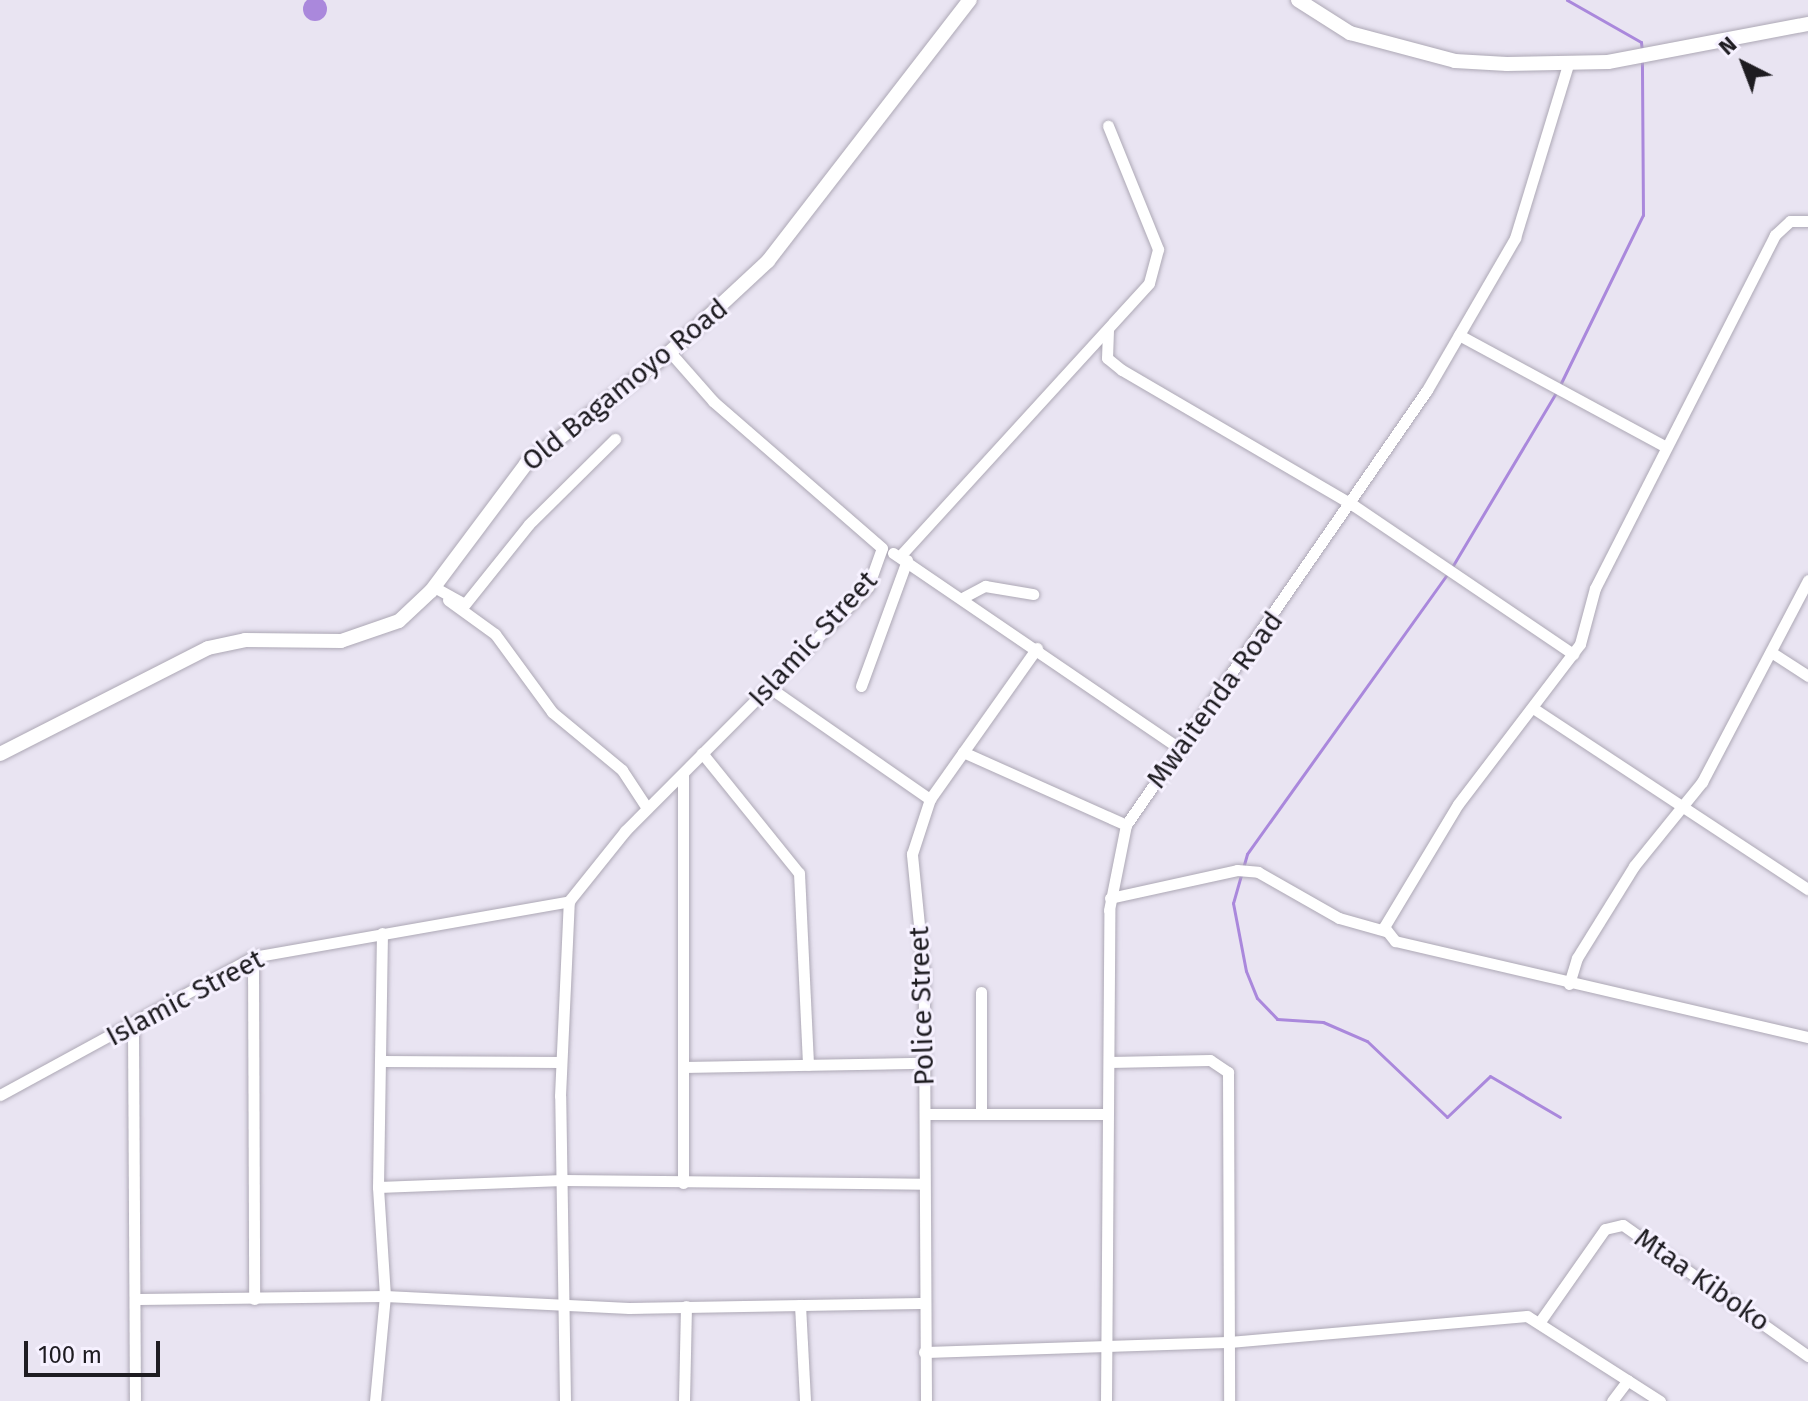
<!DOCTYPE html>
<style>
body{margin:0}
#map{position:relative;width:1808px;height:1401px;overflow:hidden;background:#e9e4f2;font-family:"Fira Sans",sans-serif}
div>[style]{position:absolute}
.water>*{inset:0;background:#aa88dc}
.round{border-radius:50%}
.stream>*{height:3px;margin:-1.5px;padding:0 1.5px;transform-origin:1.5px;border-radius:1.5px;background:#aa88dc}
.roads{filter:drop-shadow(0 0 2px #ada8b5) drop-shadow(0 0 2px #ada8b5)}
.minor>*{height:11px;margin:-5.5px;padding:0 5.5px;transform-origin:5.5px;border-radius:5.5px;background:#fff}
.tertiary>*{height:14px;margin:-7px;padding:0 7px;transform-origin:7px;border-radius:7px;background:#fff}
span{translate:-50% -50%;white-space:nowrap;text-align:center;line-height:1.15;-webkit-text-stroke:6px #f6f1ff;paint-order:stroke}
.street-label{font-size:28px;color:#1e1c21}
.north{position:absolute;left:1704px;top:24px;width:80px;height:80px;-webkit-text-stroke:6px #f6f1ff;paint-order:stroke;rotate:318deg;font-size:22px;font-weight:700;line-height:32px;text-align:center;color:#1e1c21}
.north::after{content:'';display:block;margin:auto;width:28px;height:36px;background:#1e1c21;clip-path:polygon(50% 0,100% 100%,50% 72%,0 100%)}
.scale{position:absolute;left:24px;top:1341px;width:136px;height:36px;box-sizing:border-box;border:4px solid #1e1c21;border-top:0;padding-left:10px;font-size:24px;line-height:28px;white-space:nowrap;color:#1e1c21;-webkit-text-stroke:6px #f6f1ff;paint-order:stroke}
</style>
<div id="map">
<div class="water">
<i class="round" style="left:303px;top:-3px;width:24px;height:24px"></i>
</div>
<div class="stream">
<i style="left:1567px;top:0;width:85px;rotate:29.6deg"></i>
<i style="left:1641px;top:42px;width:10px;rotate:84deg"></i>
<i style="left:1560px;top:385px;width:189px;rotate:-64deg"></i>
<i style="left:1643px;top:215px;width:155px;rotate:-90.4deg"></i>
<i style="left:1452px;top:567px;width:205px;rotate:-59.2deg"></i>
<i style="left:1448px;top:573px;width:345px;rotate:125.6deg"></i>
<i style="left:1247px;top:854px;width:51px;rotate:105.9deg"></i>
<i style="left:1233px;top:903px;width:69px;rotate:79.2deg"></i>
<i style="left:1246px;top:971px;width:29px;rotate:68deg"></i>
<i style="left:1257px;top:998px;width:29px;rotate:46deg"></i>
<i style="left:1277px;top:1019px;width:46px;rotate:3.7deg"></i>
<i style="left:1323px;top:1022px;width:48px;rotate:23.4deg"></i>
<i style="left:1367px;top:1041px;width:110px;rotate:43.5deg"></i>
<i style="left:1447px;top:1117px;width:59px;rotate:-43.6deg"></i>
<i style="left:1490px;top:1076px;width:81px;rotate:30.4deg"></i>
</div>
<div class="roads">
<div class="minor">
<i style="left:1808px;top:221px;width:18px;rotate:180deg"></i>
<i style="left:1790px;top:221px;width:21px;rotate:137deg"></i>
<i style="left:1775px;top:235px;width:396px;rotate:117deg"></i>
<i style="left:1595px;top:588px;width:58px;rotate:105deg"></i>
<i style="left:1580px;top:644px;width:201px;rotate:127.3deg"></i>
<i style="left:1458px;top:804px;width:144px;rotate:121deg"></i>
<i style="left:1384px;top:927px;width:18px;rotate:52deg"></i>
<i style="left:1395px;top:941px;width:424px;rotate:13.1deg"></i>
<i style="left:1108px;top:330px;width:28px;rotate:92deg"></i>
<i style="left:1107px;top:358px;width:19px;rotate:39deg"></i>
<i style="left:1122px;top:370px;width:268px;rotate:30.3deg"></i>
<i style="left:1353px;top:505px;width:266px;rotate:34.1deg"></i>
<i style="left:1459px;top:335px;width:235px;rotate:28.4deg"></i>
<i style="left:893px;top:553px;width:348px;rotate:34.3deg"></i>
<i style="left:900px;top:556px;width:369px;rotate:-47.6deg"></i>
<i style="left:1149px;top:283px;width:35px;rotate:-75deg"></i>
<i style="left:1158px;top:249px;width:133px;rotate:-112.1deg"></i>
<i style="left:434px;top:587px;width:35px;rotate:29deg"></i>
<i style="left:465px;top:604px;width:102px;rotate:-51.3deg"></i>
<i style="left:529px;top:524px;width:121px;rotate:-44.7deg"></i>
<i style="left:964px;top:597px;width:24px;rotate:-28deg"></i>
<i style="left:985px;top:586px;width:49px;rotate:9.5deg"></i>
<i style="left:448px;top:600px;width:58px;rotate:35.9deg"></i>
<i style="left:495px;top:634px;width:97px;rotate:53.8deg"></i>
<i style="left:552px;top:712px;width:91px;rotate:39.6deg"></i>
<i style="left:622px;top:770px;width:45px;rotate:56.7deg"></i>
<i style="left:1771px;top:652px;width:44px;rotate:33deg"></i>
<i style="left:861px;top:686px;width:134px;rotate:-69.9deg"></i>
<i style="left:770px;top:688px;width:195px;rotate:34.8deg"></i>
<i style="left:1533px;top:708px;width:329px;rotate:33.4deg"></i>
<i style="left:963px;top:752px;width:179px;rotate:24.1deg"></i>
<i style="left:702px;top:753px;width:154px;rotate:51.1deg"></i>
<i style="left:799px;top:873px;width:192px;rotate:87.3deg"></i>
<i style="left:1110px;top:898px;width:130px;rotate:-12.4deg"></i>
<i style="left:1237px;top:870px;width:21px;rotate:5deg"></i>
<i style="left:1258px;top:872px;width:93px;rotate:29.6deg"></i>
<i style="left:1339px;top:918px;width:48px;rotate:15.8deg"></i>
<i style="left:253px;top:957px;width:342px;rotate:89.8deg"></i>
<i style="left:1569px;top:984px;width:27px;rotate:-73deg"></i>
<i style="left:1577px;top:958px;width:108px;rotate:-58.2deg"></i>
<i style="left:1634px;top:866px;width:108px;rotate:-51deg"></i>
<i style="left:1702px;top:782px;width:228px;rotate:-62.3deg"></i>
<i style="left:133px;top:1025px;width:376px;rotate:89.7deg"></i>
<i style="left:381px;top:1061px;width:180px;rotate:0.3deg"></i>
<i style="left:1109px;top:1062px;width:101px;rotate:-1.1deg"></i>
<i style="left:1210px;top:1060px;width:22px;rotate:34deg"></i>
<i style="left:1228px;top:1072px;width:329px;rotate:89.8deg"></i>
<i style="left:683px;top:1067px;width:240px;rotate:-1deg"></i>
<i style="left:0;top:1095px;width:288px;rotate:-28.6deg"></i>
<i style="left:253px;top:957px;width:321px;rotate:-10deg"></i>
<i style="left:569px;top:901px;width:90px;rotate:-51.3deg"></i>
<i style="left:625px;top:831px;width:344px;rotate:-45.1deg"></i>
<i style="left:868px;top:587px;width:41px;rotate:-70.3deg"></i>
<i style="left:882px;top:548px;width:224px;rotate:-139deg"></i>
<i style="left:713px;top:401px;width:65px;rotate:-131.3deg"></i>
<i style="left:981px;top:1113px;width:121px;rotate:-90deg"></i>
<i style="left:925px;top:1114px;width:182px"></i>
<i style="left:683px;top:1183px;width:408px;rotate:-90deg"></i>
<i style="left:378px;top:1187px;width:185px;rotate:-2.2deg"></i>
<i style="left:563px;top:1180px;width:360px;rotate:0.6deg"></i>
<i style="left:138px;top:1299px;width:247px;rotate:-0.7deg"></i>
<i style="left:385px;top:1296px;width:244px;rotate:2.8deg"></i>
<i style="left:629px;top:1308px;width:291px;rotate:-1deg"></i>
<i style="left:800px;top:1305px;width:96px;rotate:87deg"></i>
<i style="left:1541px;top:1320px;width:111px;rotate:-54.9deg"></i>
<i style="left:1605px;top:1229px;width:18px;rotate:-13deg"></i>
<i style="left:1623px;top:1225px;width:227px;rotate:35.3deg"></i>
<i style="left:924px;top:1352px;width:305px;rotate:-1.9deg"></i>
<i style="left:1229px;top:1342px;width:299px;rotate:-5deg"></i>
<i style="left:1527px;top:1316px;width:158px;rotate:32.6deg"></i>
<i style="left:375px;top:1401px;width:105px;rotate:-84.6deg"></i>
<i style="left:385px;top:1296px;width:109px;rotate:-93.7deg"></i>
<i style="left:378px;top:1187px;width:254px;rotate:-89.1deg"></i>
<i style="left:565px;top:1401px;width:305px;rotate:-90.9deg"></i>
<i style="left:560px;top:1096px;width:195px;rotate:-87.4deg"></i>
<i style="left:684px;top:1401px;width:95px;rotate:-88.8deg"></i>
<i style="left:926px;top:1401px;width:426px;rotate:-90.3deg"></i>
<i style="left:924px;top:975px;width:122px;rotate:-95.7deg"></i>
<i style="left:912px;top:854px;width:58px;rotate:-71.9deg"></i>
<i style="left:930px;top:799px;width:185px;rotate:-54.7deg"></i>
<i style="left:1106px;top:1401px;width:491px;rotate:-89.6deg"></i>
<i style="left:1109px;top:910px;width:87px;rotate:-78.7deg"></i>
<i style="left:1126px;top:825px;width:529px;rotate:-55.32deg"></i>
<i style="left:1427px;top:390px;width:176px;rotate:-59.9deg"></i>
<i style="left:1515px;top:238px;width:181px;rotate:-73deg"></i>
<i style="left:1612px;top:1401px;width:26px;rotate:-53deg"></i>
</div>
<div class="tertiary">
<i style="left:1298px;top:0;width:62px;rotate:32.4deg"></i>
<i style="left:1350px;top:33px;width:109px;rotate:14.9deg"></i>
<i style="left:1455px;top:61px;width:52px;rotate:3.3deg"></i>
<i style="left:1507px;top:64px;width:101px;rotate:-1.1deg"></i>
<i style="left:1608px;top:62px;width:204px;rotate:-10.8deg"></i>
<i style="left:0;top:754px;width:233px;rotate:-27deg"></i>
<i style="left:208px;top:648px;width:38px;rotate:-12deg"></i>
<i style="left:245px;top:640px;width:96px;rotate:0.6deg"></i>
<i style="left:341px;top:641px;width:61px;rotate:-19deg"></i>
<i style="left:399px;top:621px;width:44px;rotate:-43.2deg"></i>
<i style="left:431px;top:591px;width:159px;rotate:-53.2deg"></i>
<i style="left:526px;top:464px;width:182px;rotate:-37.9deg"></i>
<i style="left:670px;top:352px;width:134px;rotate:-42.9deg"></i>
<i style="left:768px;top:261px;width:330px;rotate:-52.3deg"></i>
</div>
</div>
<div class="street-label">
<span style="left:625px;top:385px;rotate:-39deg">Old Bagamoyo Road</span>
<span style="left:813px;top:639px;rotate:-47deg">Islamic Street</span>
<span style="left:1215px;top:700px;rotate:-54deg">Mwaitenda Road</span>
<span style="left:185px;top:998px;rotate:-28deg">Islamic Street</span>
<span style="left:922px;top:1006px;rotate:-92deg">Police Street</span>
<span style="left:1702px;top:1280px;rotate:35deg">Mtaa Kiboko</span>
</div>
<div class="north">N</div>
<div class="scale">100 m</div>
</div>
